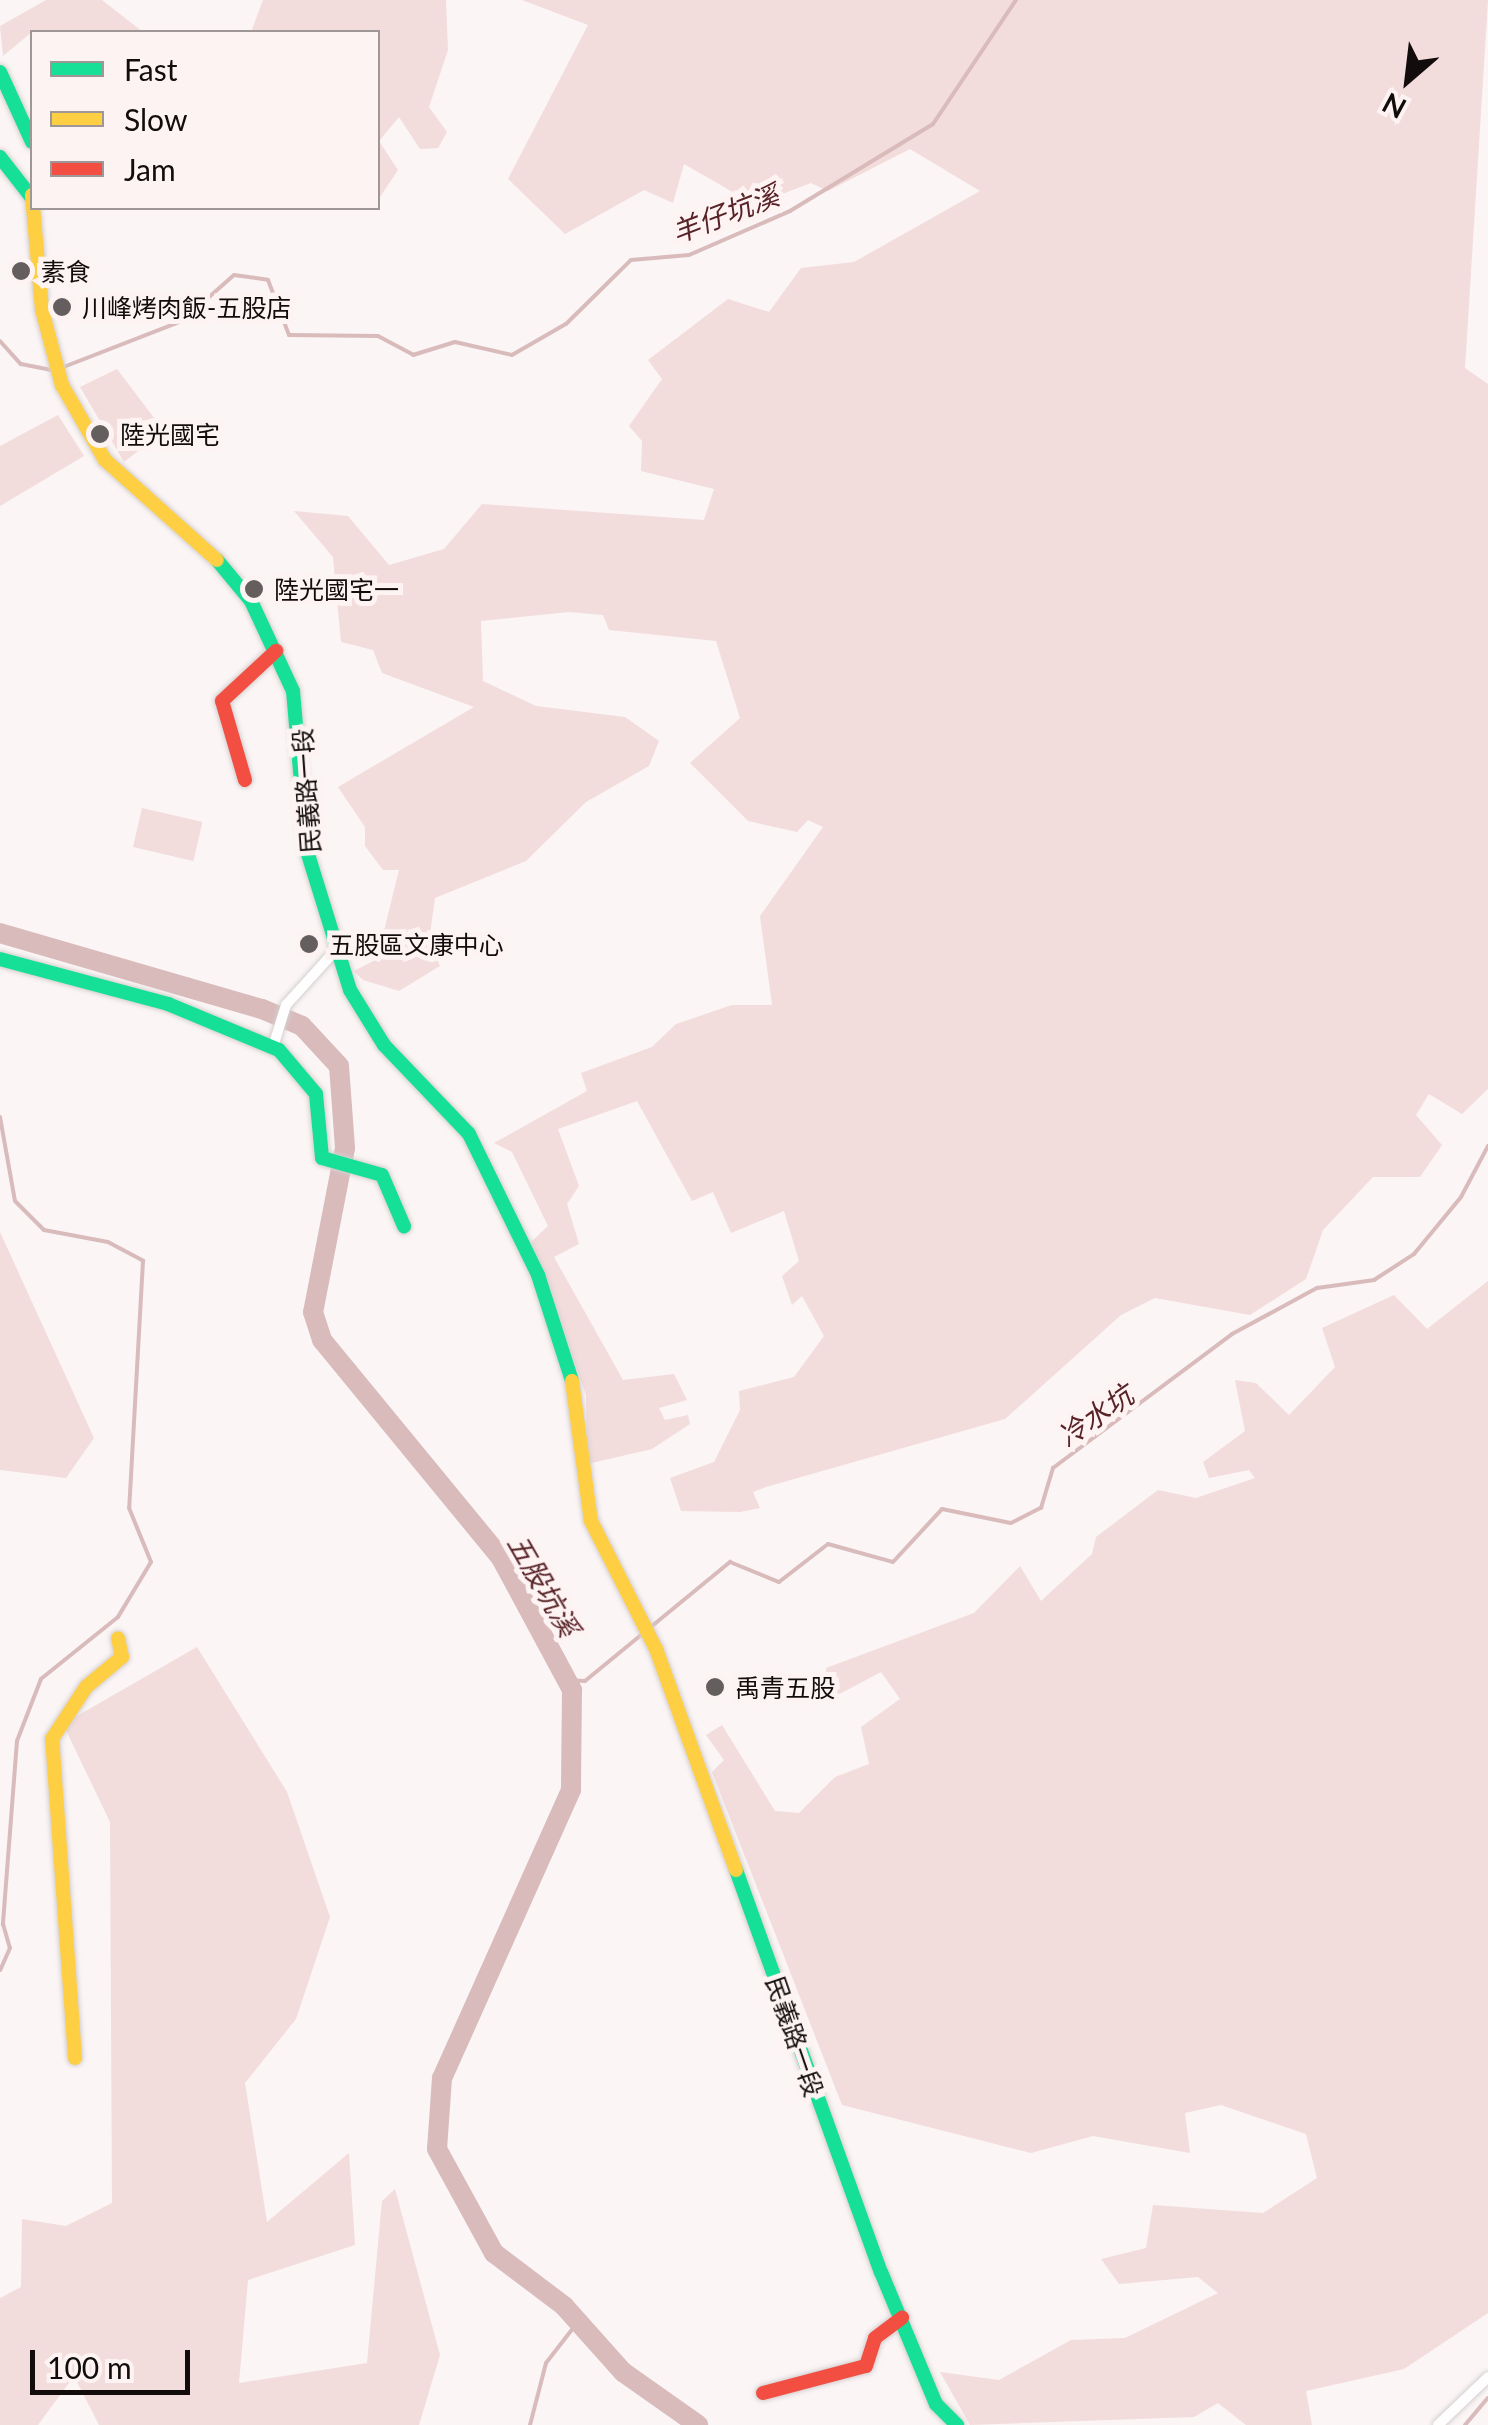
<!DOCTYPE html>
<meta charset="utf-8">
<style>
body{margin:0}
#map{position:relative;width:1488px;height:2425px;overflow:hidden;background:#fbf5f5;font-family:Lato,"Noto Sans TC",sans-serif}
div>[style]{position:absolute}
.green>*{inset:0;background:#f3dcdc;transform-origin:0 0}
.stream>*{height:4px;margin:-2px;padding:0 2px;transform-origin:2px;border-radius:2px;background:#d9bbbc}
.river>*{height:20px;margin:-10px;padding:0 10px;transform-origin:10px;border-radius:10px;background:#d9bbbc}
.roads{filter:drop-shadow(0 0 2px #d5cfcf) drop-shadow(0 0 2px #d5cfcf)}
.street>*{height:10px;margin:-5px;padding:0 5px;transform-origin:5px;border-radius:5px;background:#fefefe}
.fast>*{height:14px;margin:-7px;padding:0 7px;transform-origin:7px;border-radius:7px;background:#16e098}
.slow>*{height:14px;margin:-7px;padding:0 7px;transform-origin:7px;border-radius:7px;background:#ffcf43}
.jam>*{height:14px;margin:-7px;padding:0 7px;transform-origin:7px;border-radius:7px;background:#f24e42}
.dots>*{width:28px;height:28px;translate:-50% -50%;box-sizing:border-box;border:5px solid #fdf3f3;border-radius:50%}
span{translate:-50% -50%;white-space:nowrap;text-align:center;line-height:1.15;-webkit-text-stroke:10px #fdf3f3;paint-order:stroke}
.poi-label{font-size:25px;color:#120c0c}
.left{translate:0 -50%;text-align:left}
.street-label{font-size:25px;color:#120c0c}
.water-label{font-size:28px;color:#582327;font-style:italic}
.legend{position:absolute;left:30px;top:30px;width:350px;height:180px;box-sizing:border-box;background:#fdf3f3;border:2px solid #9f9797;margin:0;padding:12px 18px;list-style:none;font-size:30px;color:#120c0c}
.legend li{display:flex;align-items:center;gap:20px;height:50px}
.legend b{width:50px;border:2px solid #9f9797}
.north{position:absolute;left:1358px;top:30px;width:100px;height:100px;-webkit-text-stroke:8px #fdf3f3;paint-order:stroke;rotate:208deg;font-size:28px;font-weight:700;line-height:40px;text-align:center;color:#120c0c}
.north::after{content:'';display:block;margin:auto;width:35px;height:45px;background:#120c0c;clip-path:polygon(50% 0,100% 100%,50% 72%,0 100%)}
.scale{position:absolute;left:30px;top:2350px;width:160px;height:45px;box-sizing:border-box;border:5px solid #120c0c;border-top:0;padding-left:12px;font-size:30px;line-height:35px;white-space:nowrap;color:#120c0c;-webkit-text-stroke:8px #fdf3f3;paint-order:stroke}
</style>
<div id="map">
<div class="green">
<i style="clip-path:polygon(46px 0,102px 0,143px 32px,32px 32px,3px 56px,0 26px)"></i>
<i style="clip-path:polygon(263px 0,446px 0,448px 50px,429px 107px,447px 132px,438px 148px,420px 149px,399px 117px,379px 141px,398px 170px,378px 200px,378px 32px,251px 32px)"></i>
<i style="clip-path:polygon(522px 0,1488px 0,1465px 368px,1488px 384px,1488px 1089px,1462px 1114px,1429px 1094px,1416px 1115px,1442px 1145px,1420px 1177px,1373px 1177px,1323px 1230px,1306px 1279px,1250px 1315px,1155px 1298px,1121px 1315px,1005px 1419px,766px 1487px,753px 1492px,760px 1508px,740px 1512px,681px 1511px,670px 1478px,714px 1462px,740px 1410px,739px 1391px,794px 1377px,824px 1336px,802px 1296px,792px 1305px,782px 1276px,799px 1261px,784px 1211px,731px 1233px,713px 1192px,692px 1201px,637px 1101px,558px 1129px,579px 1186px,567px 1204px,579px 1244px,554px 1257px,623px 1380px,674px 1374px,687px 1400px,659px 1408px,665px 1420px,688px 1415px,690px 1424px,652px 1449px,587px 1464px,586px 1395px,531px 1242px,548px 1226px,512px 1152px,494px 1143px,587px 1091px,581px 1073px,652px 1047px,676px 1024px,732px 1005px,772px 1005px,760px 916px,823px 827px,808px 820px,797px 832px,748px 821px,690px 763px,740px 718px,716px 641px,609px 630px,603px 615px,569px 612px,481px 621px,483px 681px,536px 706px,625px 717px,659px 741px,649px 766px,586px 802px,526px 861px,435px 898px,429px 941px,440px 966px,399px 991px,363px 980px,354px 971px,377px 959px,399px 870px,383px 870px,365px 846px,365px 827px,338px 787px,474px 707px,382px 673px,373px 650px,341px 642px,333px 557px,294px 511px,348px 516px,389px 565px,444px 549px,482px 504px,704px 520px,714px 489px,641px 471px,642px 441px,629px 426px,662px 379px,648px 360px,728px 299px,769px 312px,801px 268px,854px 262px,980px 191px,910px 149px,828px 191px,811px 183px,769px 199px,769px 213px,684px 164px,673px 203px,644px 190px,565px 234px,508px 179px,588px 25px)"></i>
<i style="clip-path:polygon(117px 369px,164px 431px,124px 462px,80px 387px)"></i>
<i style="clip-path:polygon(58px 415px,84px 456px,0 506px,0 446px)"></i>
<i style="left:142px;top:808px;width:62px;height:40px;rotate:13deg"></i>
<i style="clip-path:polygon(0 1232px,94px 1438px,66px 1478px,0 1470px)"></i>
<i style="clip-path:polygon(1488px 1281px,1488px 2313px,1404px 2369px,1306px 2391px,1312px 2425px,1246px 2425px,1218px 2403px,1194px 2417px,970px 2425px,940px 2372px,999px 2380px,1071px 2340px,1125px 2338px,1218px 2293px,1198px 2277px,1119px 2284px,1101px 2259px,1146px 2248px,1153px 2205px,1263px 2213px,1317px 2178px,1306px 2134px,1221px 2105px,1185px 2113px,1190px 2153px,1093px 2136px,1031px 2153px,842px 2105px,712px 1772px,724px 1760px,706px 1735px,722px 1725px,775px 1811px,799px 1813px,835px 1777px,869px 1764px,861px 1727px,900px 1699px,881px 1672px,828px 1700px,826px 1668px,974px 1613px,1020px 1566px,1041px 1601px,1092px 1554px,1096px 1537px,1158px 1490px,1196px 1498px,1255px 1478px,1249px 1470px,1209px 1478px,1203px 1462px,1245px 1431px,1235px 1380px,1256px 1383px,1289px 1415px,1335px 1367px,1322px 1328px,1394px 1295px,1427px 1329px)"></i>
<i style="clip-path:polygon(197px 1647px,287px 1792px,330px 1917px,296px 2019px,245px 2083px,267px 2222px,349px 2153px,355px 2245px,248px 2280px,239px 2383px,367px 2363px,382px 2201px,395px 2189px,440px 2355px,419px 2425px,99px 2425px,74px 2376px,38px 2425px,0 2425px,0 2298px,21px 2287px,22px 2219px,66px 2226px,112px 2203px,110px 1822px,63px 1724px)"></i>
</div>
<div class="stream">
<i style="left:0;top:341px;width:31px;rotate:48deg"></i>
<i style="left:21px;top:364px;width:31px;rotate:11deg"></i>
<i style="left:61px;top:368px;width:130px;rotate:-21.2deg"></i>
<i style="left:182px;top:321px;width:69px;rotate:-41.5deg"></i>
<i style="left:234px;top:275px;width:34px;rotate:8deg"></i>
<i style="left:268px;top:280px;width:59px;rotate:69.1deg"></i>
<i style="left:289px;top:335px;width:89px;rotate:0.6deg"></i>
<i style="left:378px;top:336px;width:40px;rotate:28deg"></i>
<i style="left:413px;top:355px;width:44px;rotate:-17.2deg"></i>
<i style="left:455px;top:342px;width:58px;rotate:12.8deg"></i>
<i style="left:512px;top:355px;width:62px;rotate:-29.9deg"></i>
<i style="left:566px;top:324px;width:91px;rotate:-44.6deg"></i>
<i style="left:631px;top:260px;width:58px;rotate:-4.9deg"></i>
<i style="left:689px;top:255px;width:110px;rotate:-23.5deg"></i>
<i style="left:790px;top:211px;width:167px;rotate:-31.3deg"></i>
<i style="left:933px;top:124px;width:149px;rotate:-56.2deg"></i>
<i style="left:0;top:1117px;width:85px;rotate:79.9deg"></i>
<i style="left:15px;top:1201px;width:41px;rotate:45deg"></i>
<i style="left:44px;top:1230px;width:65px;rotate:10.6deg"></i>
<i style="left:108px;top:1242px;width:40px;rotate:28deg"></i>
<i style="left:143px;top:1261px;width:247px;rotate:93.2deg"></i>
<i style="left:129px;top:1508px;width:58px;rotate:67.8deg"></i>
<i style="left:151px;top:1562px;width:64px;rotate:121deg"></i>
<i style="left:118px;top:1617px;width:99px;rotate:141.2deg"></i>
<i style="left:41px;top:1679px;width:66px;rotate:111.2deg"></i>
<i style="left:17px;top:1741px;width:184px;rotate:94.4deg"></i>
<i style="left:3px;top:1924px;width:25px;rotate:74deg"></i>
<i style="left:10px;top:1948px;width:24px;rotate:114deg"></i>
<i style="left:566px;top:1680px;width:19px;rotate:3deg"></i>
<i style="left:585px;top:1681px;width:188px;rotate:-39.4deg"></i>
<i style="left:730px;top:1562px;width:53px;rotate:22.2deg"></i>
<i style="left:779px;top:1582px;width:62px;rotate:-37.8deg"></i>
<i style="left:828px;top:1544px;width:67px;rotate:15.5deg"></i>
<i style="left:893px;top:1562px;width:72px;rotate:-47.2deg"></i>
<i style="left:942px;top:1509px;width:70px;rotate:11.5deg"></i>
<i style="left:1011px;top:1523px;width:34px;rotate:-27deg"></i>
<i style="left:1041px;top:1508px;width:42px;rotate:-73.3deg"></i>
<i style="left:1053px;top:1468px;width:224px;rotate:-36.8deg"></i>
<i style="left:1232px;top:1334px;width:97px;rotate:-28.4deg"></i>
<i style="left:1317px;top:1288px;width:58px;rotate:-8deg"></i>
<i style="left:1374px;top:1280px;width:48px;rotate:-33deg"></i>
<i style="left:1414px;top:1254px;width:74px;rotate:-50.5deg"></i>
<i style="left:1461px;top:1197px;width:58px;rotate:-62.1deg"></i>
<i style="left:530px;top:2425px;width:64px;rotate:-75.5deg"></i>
<i style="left:546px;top:2363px;width:51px;rotate:-52.2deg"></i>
<i style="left:1465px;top:2425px;width:35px;rotate:-50deg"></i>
</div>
<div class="river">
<i style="left:0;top:933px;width:273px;rotate:16.2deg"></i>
<i style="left:262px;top:1009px;width:43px;rotate:23deg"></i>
<i style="left:302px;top:1026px;width:54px;rotate:47.2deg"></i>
<i style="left:339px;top:1066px;width:82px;rotate:85.8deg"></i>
<i style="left:345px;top:1148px;width:167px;rotate:101deg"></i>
<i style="left:313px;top:1312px;width:29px;rotate:72deg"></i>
<i style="left:322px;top:1340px;width:282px;rotate:50.6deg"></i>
<i style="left:501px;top:1558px;width:150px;rotate:61.7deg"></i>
<i style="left:572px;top:1690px;width:100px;rotate:90.6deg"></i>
<i style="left:571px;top:1790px;width:316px;rotate:114.1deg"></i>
<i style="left:442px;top:2078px;width:71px;rotate:94deg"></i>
<i style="left:437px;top:2149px;width:119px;rotate:61.3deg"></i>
<i style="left:494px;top:2253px;width:88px;rotate:37.1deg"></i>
<i style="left:564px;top:2306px;width:89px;rotate:48.2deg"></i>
<i style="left:623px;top:2372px;width:92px;rotate:35.2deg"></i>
</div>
<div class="roads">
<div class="street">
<i style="left:273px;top:1047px;width:44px;rotate:-72.8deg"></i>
<i style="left:286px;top:1005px;width:72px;rotate:-47.8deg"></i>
<i style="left:1438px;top:2425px;width:69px;rotate:-43.8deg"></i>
</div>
<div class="fast">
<i style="left:0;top:72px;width:77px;rotate:65.4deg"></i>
<i style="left:0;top:157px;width:52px;rotate:52deg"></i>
<i style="left:217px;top:560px;width:53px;rotate:50.3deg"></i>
<i style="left:251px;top:601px;width:99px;rotate:65deg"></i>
<i style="left:293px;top:691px;width:161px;rotate:85deg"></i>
<i style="left:307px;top:851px;width:145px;rotate:72.8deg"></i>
<i style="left:350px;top:990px;width:65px;rotate:58.3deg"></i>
<i style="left:384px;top:1045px;width:123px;rotate:46.3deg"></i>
<i style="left:469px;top:1134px;width:157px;rotate:63.9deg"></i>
<i style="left:538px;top:1275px;width:111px;rotate:72.2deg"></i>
<i style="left:0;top:959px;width:174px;rotate:15deg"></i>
<i style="left:168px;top:1004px;width:120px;rotate:22.5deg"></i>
<i style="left:279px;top:1050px;width:57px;rotate:49.9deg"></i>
<i style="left:316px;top:1094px;width:64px;rotate:84.6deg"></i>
<i style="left:322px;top:1158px;width:62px;rotate:15.8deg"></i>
<i style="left:382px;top:1175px;width:56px;rotate:66.7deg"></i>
<i style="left:736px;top:1870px;width:427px;rotate:70.2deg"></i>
<i style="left:881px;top:2272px;width:143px;rotate:67.4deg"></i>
<i style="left:936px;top:2404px;width:30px;rotate:45deg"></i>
</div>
<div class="slow">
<i style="left:32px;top:195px;width:115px;rotate:85deg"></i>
<i style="left:42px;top:310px;width:78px;rotate:75.1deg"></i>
<i style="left:62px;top:385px;width:86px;rotate:60.2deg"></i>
<i style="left:105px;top:460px;width:150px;rotate:41.8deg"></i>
<i style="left:572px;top:1381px;width:141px;rotate:82.3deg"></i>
<i style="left:591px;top:1521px;width:144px;rotate:63.1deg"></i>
<i style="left:656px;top:1649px;width:235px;rotate:70.1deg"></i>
<i style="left:75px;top:2058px;width:320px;rotate:-94.1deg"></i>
<i style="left:52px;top:1739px;width:62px;rotate:-56.8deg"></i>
<i style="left:86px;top:1687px;width:47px;rotate:-39.8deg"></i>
<i style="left:122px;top:1657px;width:19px;rotate:-102deg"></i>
</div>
<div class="jam">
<i style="left:245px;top:780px;width:82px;rotate:-106.2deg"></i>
<i style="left:222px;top:701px;width:74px;rotate:-42.8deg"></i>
<i style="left:763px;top:2393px;width:106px;rotate:-14.7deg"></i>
<i style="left:866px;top:2366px;width:29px;rotate:-72deg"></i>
<i style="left:875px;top:2338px;width:34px;rotate:-37deg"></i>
</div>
</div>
<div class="dots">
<i style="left:21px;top:271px;background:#645e5e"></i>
<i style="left:62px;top:307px;background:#645e5e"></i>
<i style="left:100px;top:434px;background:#645e5e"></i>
<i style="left:254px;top:589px;background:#645e5e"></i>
<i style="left:309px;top:944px;background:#645e5e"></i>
<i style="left:715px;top:1687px;background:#645e5e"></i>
</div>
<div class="poi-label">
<span class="left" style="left:41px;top:271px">素食</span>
<span class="left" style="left:82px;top:307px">川峰烤肉飯-五股店</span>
<span class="left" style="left:120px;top:434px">陸光國宅</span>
<span class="left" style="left:274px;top:589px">陸光國宅一</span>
<span class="left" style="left:329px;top:944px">五股區文康中心</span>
<span class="left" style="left:735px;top:1687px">禹青五股</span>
</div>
<div class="street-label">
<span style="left:306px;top:791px;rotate:-94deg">民義路一段</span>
<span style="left:795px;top:2036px;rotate:71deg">民義路一段</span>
</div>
<div class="water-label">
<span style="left:725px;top:213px;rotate:-21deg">羊仔坑溪</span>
<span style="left:1095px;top:1415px;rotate:-35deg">冷水坑</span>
<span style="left:544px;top:1585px;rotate:60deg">五股坑溪</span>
</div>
<ul class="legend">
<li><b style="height:12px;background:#16e098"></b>Fast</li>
<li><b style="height:12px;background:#ffcf43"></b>Slow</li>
<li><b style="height:12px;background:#f24e42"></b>Jam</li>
</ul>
<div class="north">N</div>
<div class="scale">100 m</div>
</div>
